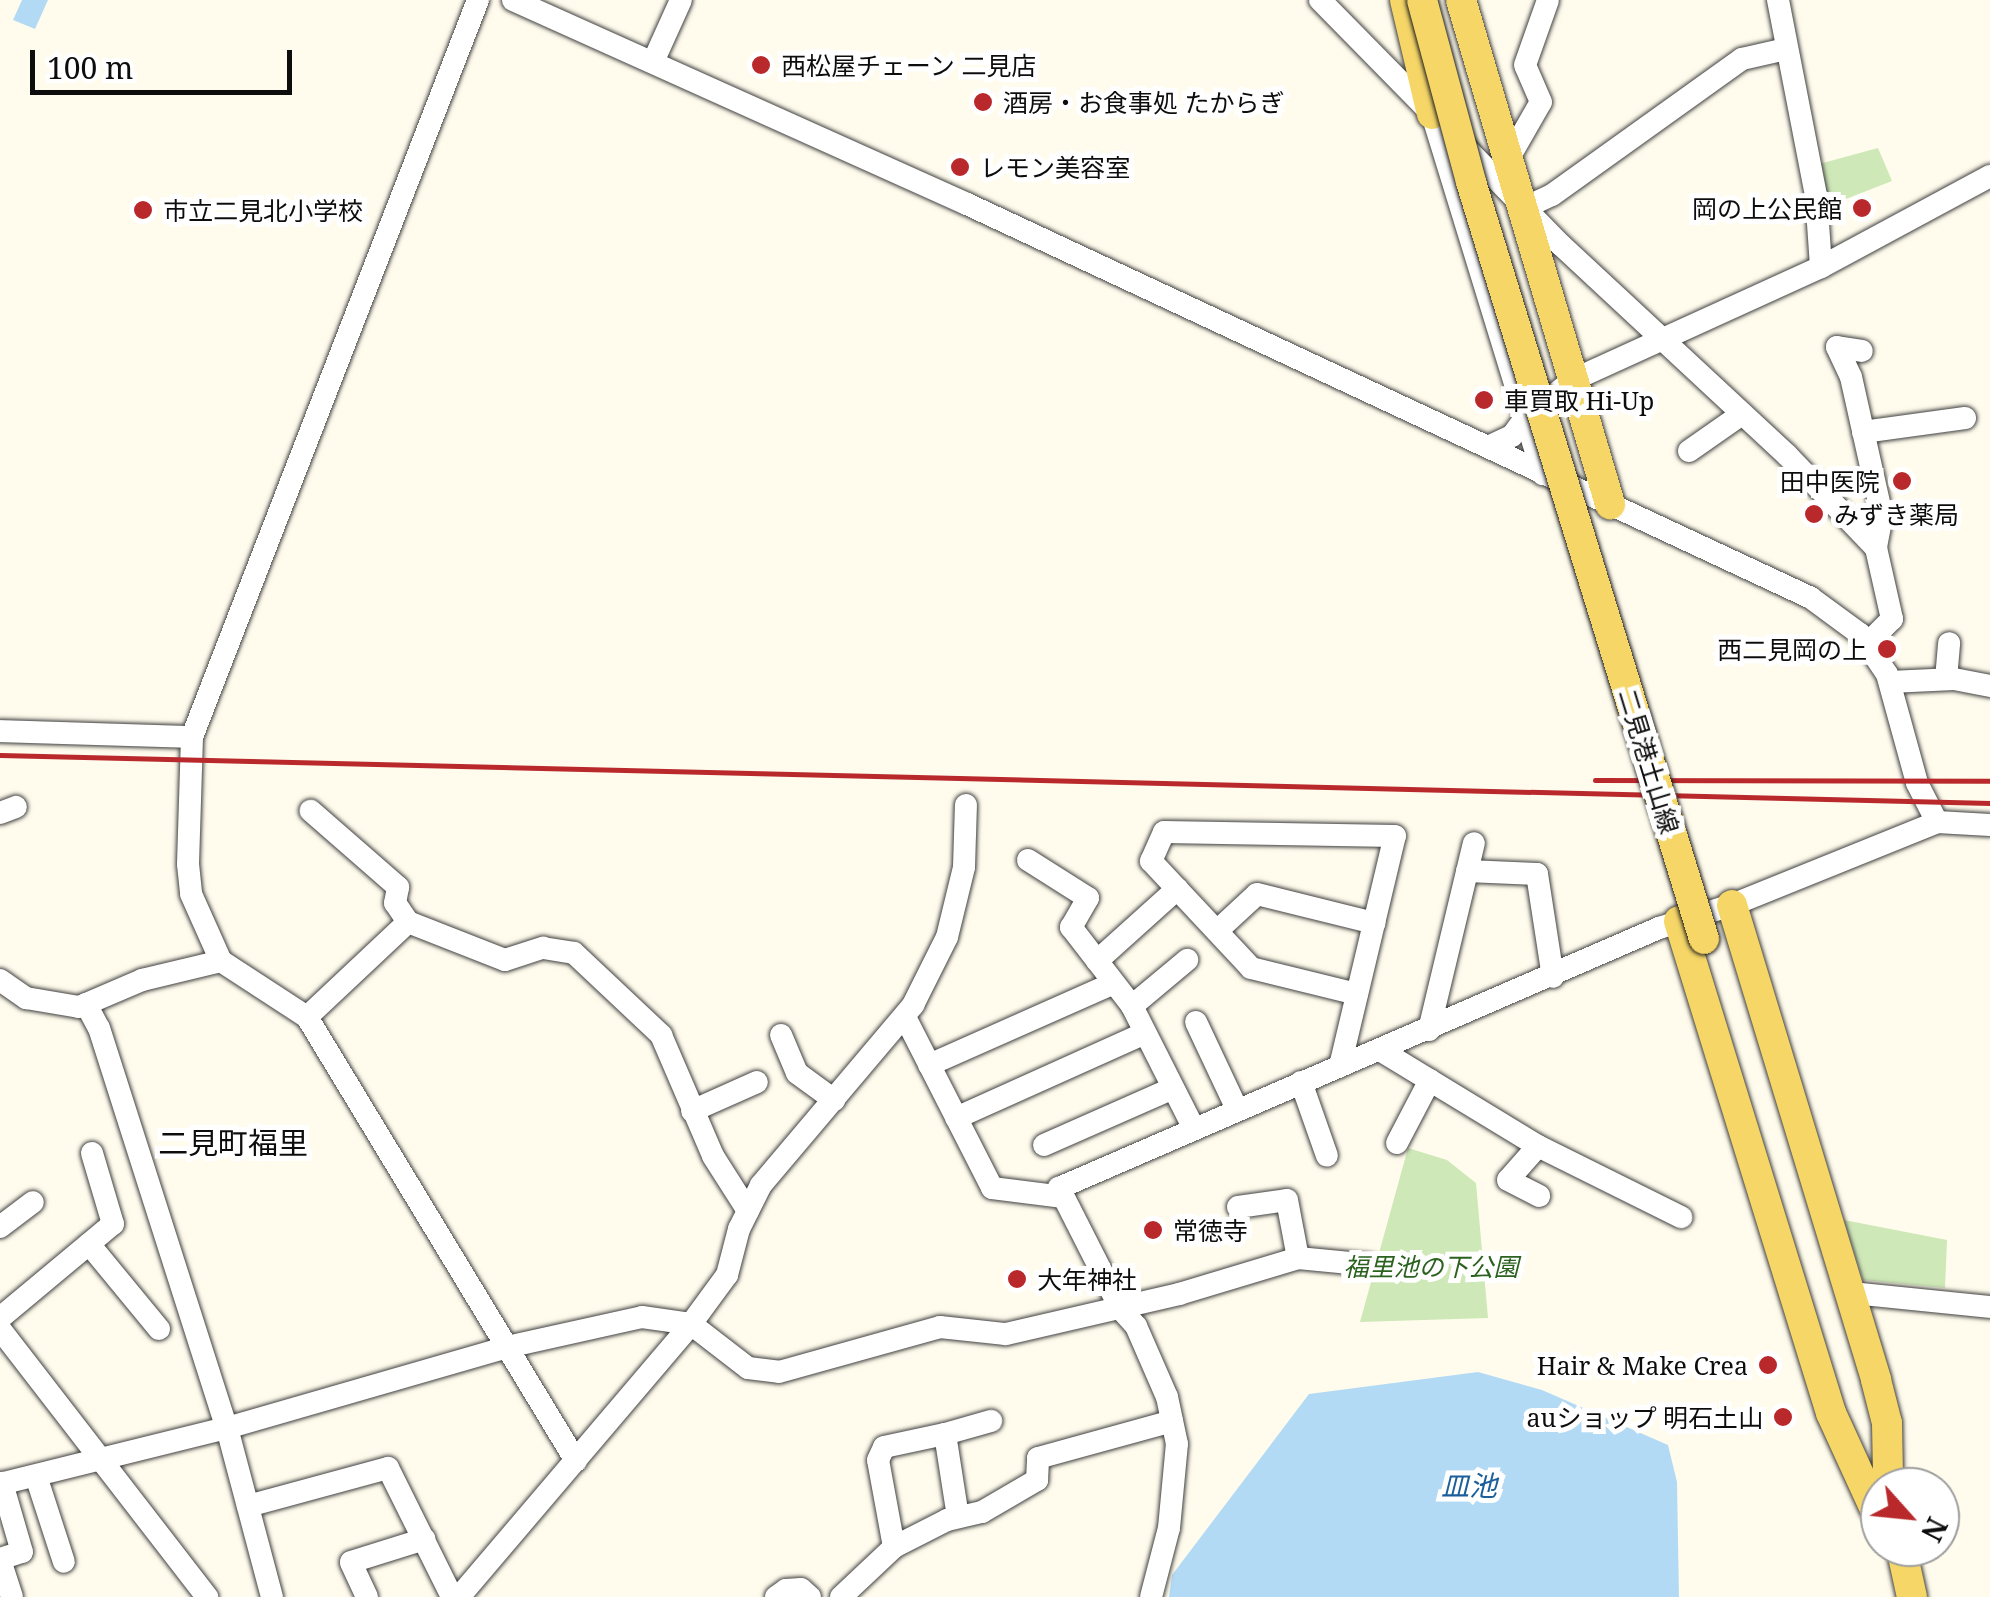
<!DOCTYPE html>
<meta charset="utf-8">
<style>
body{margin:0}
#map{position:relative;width:1990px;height:1597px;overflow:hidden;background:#fffced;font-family:"Noto Serif","Noto Sans JP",serif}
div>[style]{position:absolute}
.green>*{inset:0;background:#cfe8b8}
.water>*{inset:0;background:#b3daf4}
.roads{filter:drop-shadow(0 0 2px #404040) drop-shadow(0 0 2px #404040)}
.minor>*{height:22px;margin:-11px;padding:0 11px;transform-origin:11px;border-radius:11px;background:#fff}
.major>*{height:30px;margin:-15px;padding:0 15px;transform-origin:15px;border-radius:15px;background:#f5d667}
.rail>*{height:5px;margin:-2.5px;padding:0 2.5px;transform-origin:2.5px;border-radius:2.5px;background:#b9292c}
.bridges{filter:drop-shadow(0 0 2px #1e1e1e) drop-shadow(0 0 2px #1e1e1e)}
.major-bridge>*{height:30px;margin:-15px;padding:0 15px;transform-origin:15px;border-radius:15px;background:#f5d667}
.dots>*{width:28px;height:28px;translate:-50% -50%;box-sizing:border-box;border:5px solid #fff;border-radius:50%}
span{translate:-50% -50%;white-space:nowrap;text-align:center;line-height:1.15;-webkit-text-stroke:10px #fff;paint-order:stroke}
.poi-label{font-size:25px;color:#0d0d0d}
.left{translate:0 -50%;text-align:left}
.right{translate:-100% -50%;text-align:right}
.street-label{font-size:25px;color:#0d0d0d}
.park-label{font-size:25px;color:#2b621f;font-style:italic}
.water-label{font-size:28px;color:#1a5f9b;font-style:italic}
.quarter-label{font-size:30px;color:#0d0d0d}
.north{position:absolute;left:1860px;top:1467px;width:100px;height:100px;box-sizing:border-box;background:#fff;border:2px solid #9e9e9e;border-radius:50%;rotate:117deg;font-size:28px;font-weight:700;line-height:40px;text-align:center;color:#0d0d0d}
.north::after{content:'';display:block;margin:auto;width:35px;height:45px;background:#b9292c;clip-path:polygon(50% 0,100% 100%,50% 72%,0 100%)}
.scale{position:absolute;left:30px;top:50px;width:262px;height:45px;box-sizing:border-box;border:5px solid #0d0d0d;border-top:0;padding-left:12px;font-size:30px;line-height:35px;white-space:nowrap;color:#0d0d0d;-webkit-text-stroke:8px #fff;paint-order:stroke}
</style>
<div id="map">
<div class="green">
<i style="clip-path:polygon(1878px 148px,1892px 181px,1846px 199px,1816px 195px,1808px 167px)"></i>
<i style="clip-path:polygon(1408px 1148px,1447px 1160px,1476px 1183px,1488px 1318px,1360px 1322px)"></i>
<i style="clip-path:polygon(1844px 1220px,1947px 1240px,1945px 1288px,1863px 1280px)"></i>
</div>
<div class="water">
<i style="clip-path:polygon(22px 0,48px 0,35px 29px,13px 20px)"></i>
<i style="clip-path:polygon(1478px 1372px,1542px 1390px,1668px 1445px,1677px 1482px,1679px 1597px,1169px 1597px,1172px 1575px,1309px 1394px)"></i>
</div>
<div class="roads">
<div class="minor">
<i style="left:478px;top:0;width:791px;rotate:111.21deg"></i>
<i style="left:192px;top:737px;width:127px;rotate:91.8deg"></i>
<i style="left:188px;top:864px;width:30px;rotate:84deg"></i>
<i style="left:191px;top:894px;width:73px;rotate:65.9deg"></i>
<i style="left:221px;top:961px;width:103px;rotate:33.1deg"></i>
<i style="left:307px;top:1017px;width:519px;rotate:58.79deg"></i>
<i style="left:513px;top:0;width:498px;rotate:24.2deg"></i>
<i style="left:967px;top:204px;width:931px;rotate:25.02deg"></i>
<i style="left:1811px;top:598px;width:61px;rotate:36.3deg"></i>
<i style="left:1860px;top:634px;width:48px;rotate:56deg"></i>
<i style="left:1887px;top:674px;width:113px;rotate:74.6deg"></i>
<i style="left:1917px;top:783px;width:44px;rotate:62.9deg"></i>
<i style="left:1937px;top:822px;width:53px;rotate:3.2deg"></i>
<i style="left:1320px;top:0;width:157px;rotate:45.5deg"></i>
<i style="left:1778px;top:0;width:199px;rotate:79deg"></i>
<i style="left:1816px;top:195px;width:72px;rotate:86deg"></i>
<i style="left:653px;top:62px;width:68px;rotate:-65.7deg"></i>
<i style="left:1432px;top:114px;width:377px;rotate:72.9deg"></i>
<i style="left:1460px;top:142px;width:144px;rotate:45.6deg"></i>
<i style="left:1561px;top:245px;width:309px;rotate:42.9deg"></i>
<i style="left:1787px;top:455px;width:129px;rotate:46.3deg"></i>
<i style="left:1506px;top:163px;width:70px;rotate:-60.2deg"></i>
<i style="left:1541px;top:102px;width:40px;rotate:-113.4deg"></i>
<i style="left:1525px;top:65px;width:69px;rotate:-70.5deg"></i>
<i style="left:1524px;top:208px;width:31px;rotate:-25deg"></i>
<i style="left:1552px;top:195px;width:234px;rotate:-35.6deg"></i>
<i style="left:1742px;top:59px;width:45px;rotate:-12.8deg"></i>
<i style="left:1837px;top:347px;width:33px;rotate:65deg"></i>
<i style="left:1851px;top:377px;width:142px;rotate:77.4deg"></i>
<i style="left:1882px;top:516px;width:33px;rotate:101deg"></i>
<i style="left:1876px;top:548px;width:73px;rotate:77.3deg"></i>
<i style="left:1892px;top:619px;width:34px;rotate:135deg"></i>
<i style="left:1837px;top:347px;width:25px;rotate:9deg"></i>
<i style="left:1863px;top:432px;width:103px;rotate:-7.8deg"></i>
<i style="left:1488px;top:447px;width:26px;rotate:-25deg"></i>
<i style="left:1512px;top:436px;width:24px;rotate:-54deg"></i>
<i style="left:1526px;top:417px;width:60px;rotate:-38.2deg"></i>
<i style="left:1573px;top:380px;width:273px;rotate:-24.5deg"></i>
<i style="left:1821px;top:267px;width:192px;rotate:-28.3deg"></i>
<i style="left:1689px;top:451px;width:65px;rotate:-34.9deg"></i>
<i style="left:1946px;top:679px;width:36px;rotate:-85deg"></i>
<i style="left:1890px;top:682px;width:64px;rotate:-2.7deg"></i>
<i style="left:1954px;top:679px;width:37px;rotate:11deg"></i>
<i style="left:0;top:731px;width:192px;rotate:1.8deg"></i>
<i style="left:0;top:813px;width:17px;rotate:-21deg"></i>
<i style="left:1028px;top:860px;width:71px;rotate:32.3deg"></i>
<i style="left:1088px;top:898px;width:34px;rotate:120deg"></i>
<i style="left:1071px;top:927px;width:100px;rotate:52.3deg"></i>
<i style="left:1132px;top:1006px;width:136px;rotate:63.2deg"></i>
<i style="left:1467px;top:871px;width:70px;rotate:2.5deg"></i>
<i style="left:1537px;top:874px;width:104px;rotate:81.2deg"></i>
<i style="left:408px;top:922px;width:104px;rotate:21.4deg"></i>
<i style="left:505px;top:960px;width:40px;rotate:-18deg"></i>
<i style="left:543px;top:948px;width:31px;rotate:9deg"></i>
<i style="left:574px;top:953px;width:120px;rotate:43.3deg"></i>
<i style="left:661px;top:1035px;width:132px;rotate:66.7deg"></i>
<i style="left:713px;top:1156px;width:65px;rotate:57.5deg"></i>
<i style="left:1217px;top:931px;width:54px;rotate:-42.8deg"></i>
<i style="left:1257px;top:894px;width:121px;rotate:13.9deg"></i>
<i style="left:1097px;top:961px;width:108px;rotate:-42deg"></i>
<i style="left:0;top:980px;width:32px;rotate:35deg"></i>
<i style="left:26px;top:998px;width:54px;rotate:9.6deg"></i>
<i style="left:79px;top:1007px;width:69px;rotate:-23.2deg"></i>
<i style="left:142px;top:980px;width:81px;rotate:-13.5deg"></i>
<i style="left:86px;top:1004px;width:27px;rotate:62deg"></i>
<i style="left:99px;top:1028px;width:420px;rotate:72.3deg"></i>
<i style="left:227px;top:1428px;width:175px;rotate:75.1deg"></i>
<i style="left:1132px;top:1006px;width:72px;rotate:-39.9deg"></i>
<i style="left:307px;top:1017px;width:139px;rotate:-43.2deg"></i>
<i style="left:408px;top:922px;width:23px;rotate:-124deg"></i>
<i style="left:395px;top:903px;width:16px;rotate:-79deg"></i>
<i style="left:398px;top:887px;width:116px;rotate:-138.9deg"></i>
<i style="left:905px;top:1017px;width:192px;rotate:63deg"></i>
<i style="left:992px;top:1188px;width:72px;rotate:7.2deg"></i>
<i style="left:1196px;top:1022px;width:96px;rotate:64.8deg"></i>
<i style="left:1429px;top:1030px;width:192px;rotate:-76.5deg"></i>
<i style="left:781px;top:1035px;width:41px;rotate:67.2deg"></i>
<i style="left:797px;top:1073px;width:46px;rotate:36.1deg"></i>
<i style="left:1380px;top:1050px;width:185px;rotate:31.3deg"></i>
<i style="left:1538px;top:1146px;width:45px;rotate:131.4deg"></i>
<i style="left:1508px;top:1180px;width:35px;rotate:27deg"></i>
<i style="left:929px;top:1065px;width:202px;rotate:-23.9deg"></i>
<i style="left:1340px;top:1066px;width:236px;rotate:-76.6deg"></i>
<i style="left:1395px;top:836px;width:231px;rotate:-179deg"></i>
<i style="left:1164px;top:832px;width:32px;rotate:114deg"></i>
<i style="left:1151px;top:861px;width:146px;rotate:46.9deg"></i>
<i style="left:1251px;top:968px;width:109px;rotate:13.8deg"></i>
<i style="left:1301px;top:1082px;width:78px;rotate:70.6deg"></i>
<i style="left:692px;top:1111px;width:71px;rotate:-24deg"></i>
<i style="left:956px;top:1118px;width:207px;rotate:-24.2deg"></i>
<i style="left:1397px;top:1143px;width:71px;rotate:-62.4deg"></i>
<i style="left:1044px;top:1145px;width:141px;rotate:-23.8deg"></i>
<i style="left:1538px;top:1146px;width:160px;rotate:26.4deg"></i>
<i style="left:1238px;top:1207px;width:49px;rotate:-8.1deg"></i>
<i style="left:1287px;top:1200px;width:59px;rotate:79.3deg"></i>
<i style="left:0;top:1227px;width:41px;rotate:-37.1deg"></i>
<i style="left:89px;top:1244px;width:110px;rotate:50.5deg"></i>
<i style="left:1852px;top:1293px;width:139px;rotate:5.8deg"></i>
<i style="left:0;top:1318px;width:147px;rotate:-39.8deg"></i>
<i style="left:113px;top:1224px;width:74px;rotate:-106.5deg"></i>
<i style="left:0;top:1329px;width:339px;rotate:52.3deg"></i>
<i style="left:945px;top:1434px;width:48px;rotate:-15.8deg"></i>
<i style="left:36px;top:1476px;width:90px;rotate:72deg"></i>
<i style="left:0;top:1484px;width:234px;rotate:-13.9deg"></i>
<i style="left:227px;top:1428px;width:291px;rotate:-16.1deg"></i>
<i style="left:507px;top:1347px;width:138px;rotate:-12.5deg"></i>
<i style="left:642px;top:1317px;width:49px;rotate:8.1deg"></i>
<i style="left:691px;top:1324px;width:72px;rotate:37.7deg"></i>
<i style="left:748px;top:1368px;width:31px;rotate:7deg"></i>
<i style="left:779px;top:1372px;width:167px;rotate:-15.6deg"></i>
<i style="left:940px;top:1327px;width:66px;rotate:6.1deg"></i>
<i style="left:1006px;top:1334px;width:178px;rotate:-13deg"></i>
<i style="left:1179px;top:1294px;width:124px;rotate:-16.8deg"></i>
<i style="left:1298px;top:1258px;width:73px;rotate:5.5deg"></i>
<i style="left:248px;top:1506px;width:145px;rotate:-15.2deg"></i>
<i style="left:388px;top:1468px;width:144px;rotate:63.6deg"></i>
<i style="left:894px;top:1547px;width:88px;rotate:-100.4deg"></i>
<i style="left:878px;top:1460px;width:14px;rotate:-65deg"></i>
<i style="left:884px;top:1447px;width:62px;rotate:-12deg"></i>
<i style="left:945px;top:1434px;width:84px;rotate:81.1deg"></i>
<i style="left:0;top:1559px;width:23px;rotate:-18deg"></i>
<i style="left:22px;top:1552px;width:72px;rotate:-106.2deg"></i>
<i style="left:0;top:1560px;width:39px;rotate:72deg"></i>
<i style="left:367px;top:1597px;width:38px;rotate:-115deg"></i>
<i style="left:351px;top:1562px;width:77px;rotate:-17.3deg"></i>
<i style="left:459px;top:1597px;width:358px;rotate:-49.6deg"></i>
<i style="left:691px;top:1324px;width:61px;rotate:-53.7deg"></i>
<i style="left:727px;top:1275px;width:48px;rotate:-75.4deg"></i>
<i style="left:739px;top:1229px;width:49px;rotate:-63.4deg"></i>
<i style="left:761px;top:1185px;width:236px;rotate:-49.8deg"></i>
<i style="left:913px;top:1005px;width:76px;rotate:-63.4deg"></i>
<i style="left:947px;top:937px;width:72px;rotate:-76.3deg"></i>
<i style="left:964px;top:867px;width:62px;rotate:-88.2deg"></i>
<i style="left:776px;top:1597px;width:12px;rotate:-35deg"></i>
<i style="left:786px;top:1590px;width:15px;rotate:-4deg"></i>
<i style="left:801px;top:1589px;width:12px;rotate:42deg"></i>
<i style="left:841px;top:1597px;width:73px;rotate:-43.3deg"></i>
<i style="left:894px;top:1547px;width:59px;rotate:-27deg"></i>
<i style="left:947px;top:1520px;width:36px;rotate:-13deg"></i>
<i style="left:982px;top:1512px;width:64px;rotate:-30.2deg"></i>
<i style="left:1037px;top:1480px;width:22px;rotate:-87deg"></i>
<i style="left:1038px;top:1458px;width:139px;rotate:-15.4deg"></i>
<i style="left:1151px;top:1597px;width:71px;rotate:-75.4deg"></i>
<i style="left:1169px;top:1528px;width:84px;rotate:-84.6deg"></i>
<i style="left:1177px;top:1444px;width:48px;rotate:-102deg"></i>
<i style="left:1167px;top:1397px;width:77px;rotate:-113.6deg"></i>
<i style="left:1136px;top:1326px;width:24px;rotate:-132deg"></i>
<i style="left:1120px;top:1308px;width:135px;rotate:-116.9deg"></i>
<i style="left:1059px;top:1188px;width:654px;rotate:-23.43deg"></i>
<i style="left:1659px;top:928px;width:77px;rotate:-17.5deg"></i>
<i style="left:1732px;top:905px;width:221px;rotate:-22deg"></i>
</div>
<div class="major">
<i style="left:1405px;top:0;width:117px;rotate:76.7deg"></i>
<i style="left:1461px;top:0;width:526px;rotate:73.53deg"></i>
<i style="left:1732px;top:905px;width:496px;rotate:73.1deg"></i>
<i style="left:1876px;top:1380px;width:44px;rotate:75.7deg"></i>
<i style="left:1887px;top:1423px;width:54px;rotate:88.9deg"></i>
<i style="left:1679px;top:921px;width:515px;rotate:72.83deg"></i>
<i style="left:1831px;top:1413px;width:103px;rotate:65.4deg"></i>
<i style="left:1901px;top:1547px;width:51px;rotate:77.6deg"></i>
</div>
</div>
<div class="rail">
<i style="left:0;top:755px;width:1991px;rotate:1.38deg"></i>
<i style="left:1595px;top:780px;width:395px;rotate:0.1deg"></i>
</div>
<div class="bridges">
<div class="major-bridge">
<i style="left:1422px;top:0;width:188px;rotate:74.9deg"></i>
<i style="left:1471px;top:182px;width:792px;rotate:72.89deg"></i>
</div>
</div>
<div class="dots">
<i style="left:761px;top:65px;background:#b9292c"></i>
<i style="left:983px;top:102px;background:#b9292c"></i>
<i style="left:960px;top:167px;background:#b9292c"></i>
<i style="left:1862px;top:208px;background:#b9292c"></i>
<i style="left:143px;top:210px;background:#b9292c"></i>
<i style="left:1484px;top:400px;background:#b9292c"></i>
<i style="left:1902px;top:481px;background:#b9292c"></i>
<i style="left:1814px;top:514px;background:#b9292c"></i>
<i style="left:1887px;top:649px;background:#b9292c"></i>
<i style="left:1153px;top:1230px;background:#b9292c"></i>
<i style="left:1017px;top:1279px;background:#b9292c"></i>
<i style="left:1768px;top:1365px;background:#b9292c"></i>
<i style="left:1783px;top:1417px;background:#b9292c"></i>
</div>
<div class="poi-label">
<span class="left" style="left:781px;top:65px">西松屋チェーン 二見店</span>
<span class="left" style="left:1003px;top:102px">酒房・お食事処 たからぎ</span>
<span class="left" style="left:980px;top:167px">レモン美容室</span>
<span class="right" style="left:1842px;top:208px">岡の上公民館</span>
<span class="left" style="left:163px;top:210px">市立二見北小学校</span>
<span class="left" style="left:1504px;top:400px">車買取 Hi-Up</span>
<span class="right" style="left:1880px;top:481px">田中医院</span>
<span class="left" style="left:1834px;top:514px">みずき薬局</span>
<span class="right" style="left:1867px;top:649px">西二見岡の上</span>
<span class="left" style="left:1173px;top:1230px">常徳寺</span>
<span class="left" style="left:1037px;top:1279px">大年神社</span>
<span class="right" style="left:1748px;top:1365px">Hair &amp; Make Crea</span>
<span class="right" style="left:1763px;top:1417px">auショップ 明石土山</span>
</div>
<div class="street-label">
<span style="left:1649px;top:761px;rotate:73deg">二見港土山線</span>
</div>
<div class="park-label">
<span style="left:1431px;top:1266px">福里池の下公園</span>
</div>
<div class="water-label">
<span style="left:1469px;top:1485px">皿池</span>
</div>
<div class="quarter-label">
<span style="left:233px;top:1143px">二見町福里</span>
</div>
<div class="north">N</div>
<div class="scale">100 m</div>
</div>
